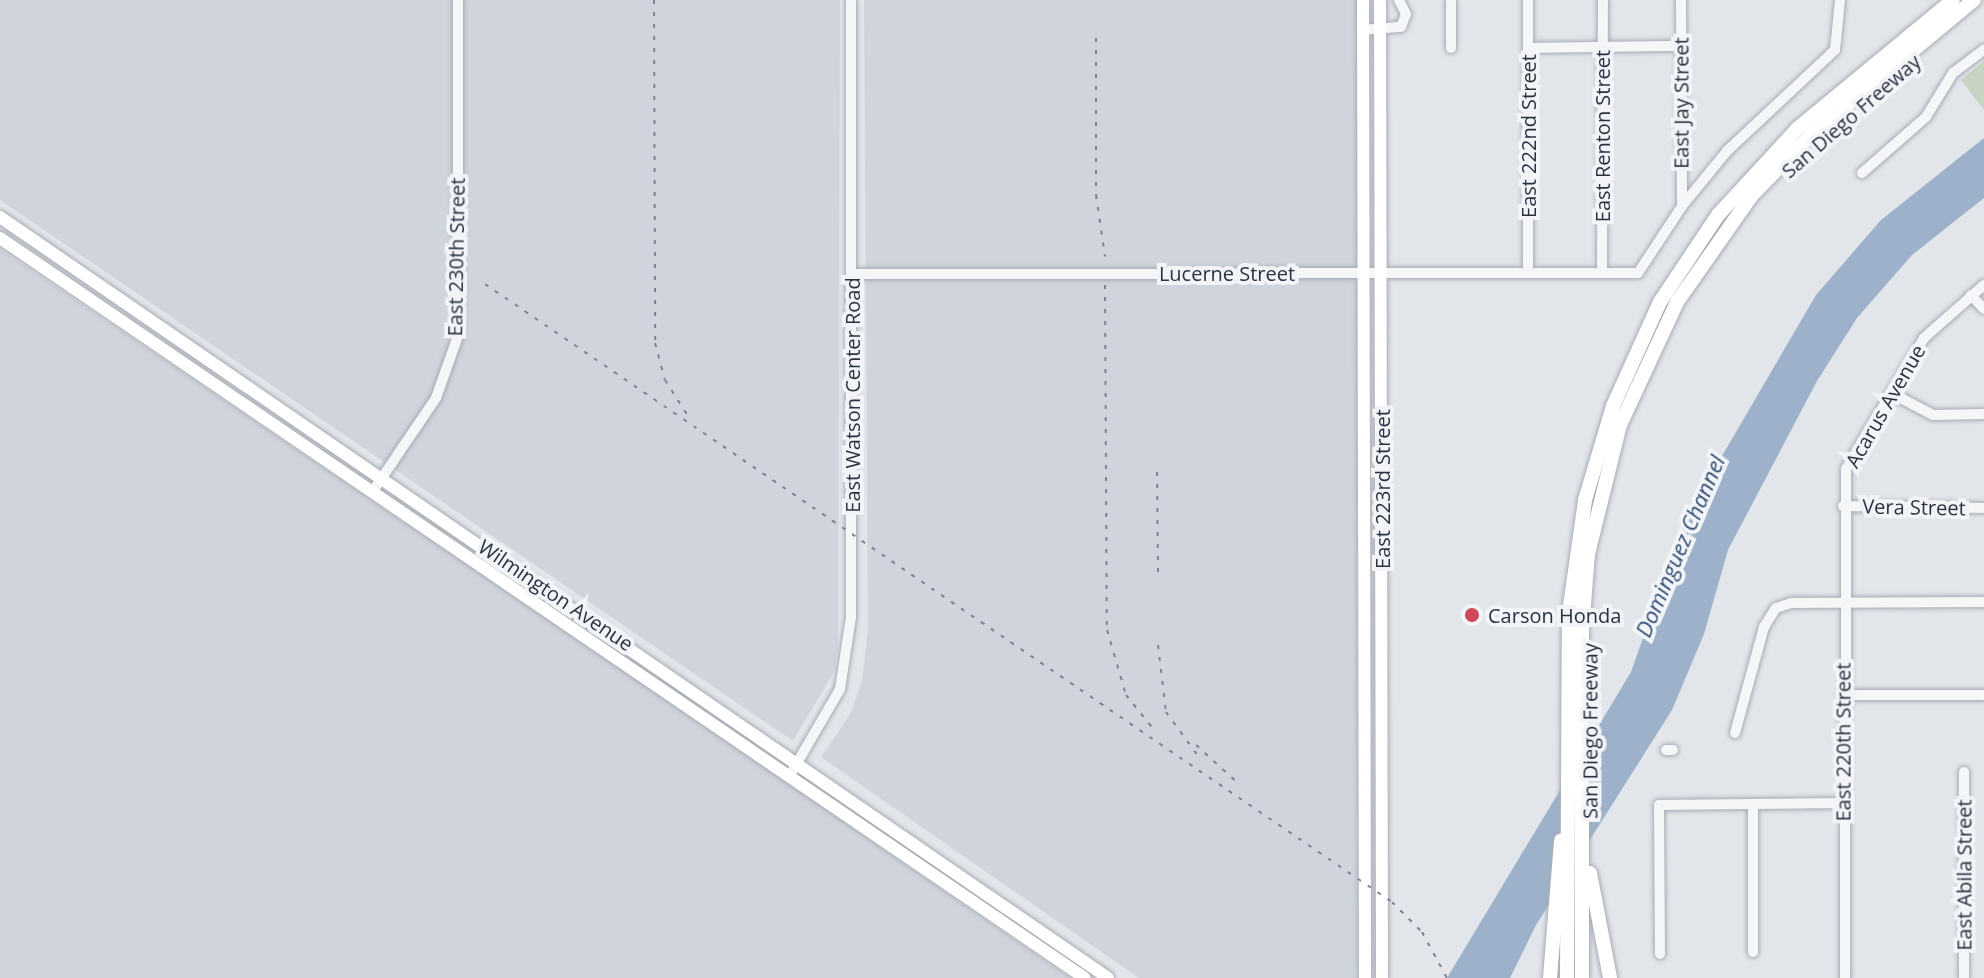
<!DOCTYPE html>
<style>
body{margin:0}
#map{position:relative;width:1984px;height:978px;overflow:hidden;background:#e2e5ea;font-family:"Open Sans",sans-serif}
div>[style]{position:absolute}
.built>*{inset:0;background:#d0d4dc}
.green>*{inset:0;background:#c7d4c3}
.water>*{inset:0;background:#9db2ca}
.roads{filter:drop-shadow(0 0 2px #a7acb4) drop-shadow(0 0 2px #a7acb4)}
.minor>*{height:10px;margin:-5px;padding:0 5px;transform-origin:5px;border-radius:5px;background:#f5f6f8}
.major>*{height:12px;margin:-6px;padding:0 6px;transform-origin:6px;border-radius:6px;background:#fff}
.highway>*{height:14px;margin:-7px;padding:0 7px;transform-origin:7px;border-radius:7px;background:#fff}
.rail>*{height:2px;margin-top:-1px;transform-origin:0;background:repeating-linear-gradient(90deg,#7b8494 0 4px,transparent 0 12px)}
.dots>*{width:22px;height:22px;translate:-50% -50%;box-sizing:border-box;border:4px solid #f2f4f7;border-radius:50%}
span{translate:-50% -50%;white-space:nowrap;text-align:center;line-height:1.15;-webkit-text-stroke:8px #f2f4f7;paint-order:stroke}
.street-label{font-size:20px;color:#2a3242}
.poi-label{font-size:20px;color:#2a3242}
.left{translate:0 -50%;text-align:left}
.water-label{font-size:22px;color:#345076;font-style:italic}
</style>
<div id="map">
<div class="built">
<i style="clip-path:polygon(0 0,840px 0,838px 647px,834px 672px,793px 741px,0 200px)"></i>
<i style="clip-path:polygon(864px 0,1357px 0,1357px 978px,1139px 978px,821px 757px,851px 713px,862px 681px,868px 631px)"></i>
<i style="clip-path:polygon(0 249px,676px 706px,1070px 978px,0 978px)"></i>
</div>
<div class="green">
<i style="clip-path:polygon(1984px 61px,1984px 110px,1961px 80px)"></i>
</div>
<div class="water">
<i style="clip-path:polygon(1984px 138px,1984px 198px,1912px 255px,1857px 318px,1817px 381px,1728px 550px,1704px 634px,1672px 710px,1536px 925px,1510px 978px,1447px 978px,1631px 672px,1684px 521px,1816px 295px,1881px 220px)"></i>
</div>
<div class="roads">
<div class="minor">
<i style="left:1451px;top:0;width:48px;rotate:90deg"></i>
<i style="left:1681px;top:0;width:206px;rotate:89.7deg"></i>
<i style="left:1363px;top:30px;width:38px;rotate:-5deg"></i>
<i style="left:1401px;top:27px;width:14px;rotate:-69deg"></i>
<i style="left:1406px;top:14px;width:16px;rotate:-117deg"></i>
<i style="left:1528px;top:48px;width:152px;rotate:-0.8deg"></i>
<i style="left:1862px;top:173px;width:85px;rotate:-41.2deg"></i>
<i style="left:1926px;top:117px;width:52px;rotate:-58.5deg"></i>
<i style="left:1953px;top:73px;width:39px;rotate:-37deg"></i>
<i style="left:1528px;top:273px;width:273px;rotate:-90deg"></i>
<i style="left:1602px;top:273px;width:273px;rotate:-89.8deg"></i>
<i style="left:852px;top:274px;width:786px;rotate:-0.07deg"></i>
<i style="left:1638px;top:273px;width:80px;rotate:-56.7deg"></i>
<i style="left:1682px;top:206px;width:71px;rotate:-50.7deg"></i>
<i style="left:1727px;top:151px;width:148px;rotate:-43.1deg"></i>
<i style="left:1835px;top:50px;width:50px;rotate:-84.3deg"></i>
<i style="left:1971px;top:295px;width:19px;rotate:47deg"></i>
<i style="left:1891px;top:393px;width:47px;rotate:27.6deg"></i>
<i style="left:1933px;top:415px;width:51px;rotate:-1.1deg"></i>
<i style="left:373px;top:491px;width:112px;rotate:-55.9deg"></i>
<i style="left:436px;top:398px;width:66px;rotate:-70.5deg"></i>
<i style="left:458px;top:336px;width:336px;rotate:-90deg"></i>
<i style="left:1843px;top:506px;width:141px;rotate:0.8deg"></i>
<i style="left:1844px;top:695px;width:140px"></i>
<i style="left:1735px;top:733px;width:110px;rotate:-74.7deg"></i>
<i style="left:1764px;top:627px;width:22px;rotate:-58deg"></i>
<i style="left:1776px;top:608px;width:16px;rotate:-18deg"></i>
<i style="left:1791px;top:603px;width:193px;rotate:-0.3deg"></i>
<i style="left:1666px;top:750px;width:7px"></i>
<i style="left:1964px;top:772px;width:206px;rotate:90deg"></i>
<i style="left:790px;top:775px;width:99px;rotate:-59.8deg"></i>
<i style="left:840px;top:689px;width:73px;rotate:-81.3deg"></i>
<i style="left:851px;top:617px;width:617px;rotate:-90deg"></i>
<i style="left:1753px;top:804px;width:148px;rotate:90deg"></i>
<i style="left:1660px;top:954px;width:149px;rotate:-90.4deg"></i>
<i style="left:1659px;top:805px;width:184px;rotate:-0.6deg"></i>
<i style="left:1845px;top:978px;width:509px;rotate:-89.89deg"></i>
<i style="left:1846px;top:469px;width:152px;rotate:-59.2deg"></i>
<i style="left:1924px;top:338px;width:80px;rotate:-41.5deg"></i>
</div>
<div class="major">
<i style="left:1363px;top:0;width:978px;rotate:89.88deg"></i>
<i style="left:1380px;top:0;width:978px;rotate:89.88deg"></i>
<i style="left:0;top:217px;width:1344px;rotate:34.48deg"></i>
<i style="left:0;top:238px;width:1313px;rotate:34.3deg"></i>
</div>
<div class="highway">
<i style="left:1590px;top:873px;width:107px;rotate:79.2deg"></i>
<i style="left:1550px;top:978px;width:138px;rotate:-85.4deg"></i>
<i style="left:1567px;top:978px;width:365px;rotate:-89.7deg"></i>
<i style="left:1569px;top:613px;width:114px;rotate:-81.9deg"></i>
<i style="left:1585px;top:500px;width:98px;rotate:-73.4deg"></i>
<i style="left:1613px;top:406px;width:114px;rotate:-65.7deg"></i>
<i style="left:1660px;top:302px;width:105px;rotate:-56.3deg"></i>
<i style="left:1718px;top:215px;width:117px;rotate:-47.4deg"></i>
<i style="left:1797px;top:129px;width:202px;rotate:-39.6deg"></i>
<i style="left:1582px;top:978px;width:348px;rotate:-90deg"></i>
<i style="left:1582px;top:630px;width:76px;rotate:-85.5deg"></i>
<i style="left:1588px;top:554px;width:133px;rotate:-76.1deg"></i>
<i style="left:1620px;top:425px;width:136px;rotate:-65.1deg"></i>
<i style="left:1677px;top:302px;width:131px;rotate:-55deg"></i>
<i style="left:1752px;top:195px;width:83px;rotate:-45.5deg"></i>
<i style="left:1810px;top:136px;width:213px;rotate:-39.7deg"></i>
</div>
</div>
<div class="rail">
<i style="left:654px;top:0;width:343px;rotate:89.8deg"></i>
<i style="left:655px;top:343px;width:38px;rotate:75deg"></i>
<i style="left:665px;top:380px;width:43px;rotate:57.4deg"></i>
<i style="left:1096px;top:38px;width:157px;rotate:90deg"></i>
<i style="left:1096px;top:195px;width:62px;rotate:81.6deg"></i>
<i style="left:485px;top:284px;width:1098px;rotate:34.27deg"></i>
<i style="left:1392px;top:902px;width:42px;rotate:45deg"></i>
<i style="left:1422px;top:932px;width:52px;rotate:61.5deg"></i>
<i style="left:1105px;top:285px;width:345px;rotate:89.7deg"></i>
<i style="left:1107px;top:630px;width:68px;rotate:73.7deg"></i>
<i style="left:1126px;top:695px;width:46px;rotate:51.1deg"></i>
<i style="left:1157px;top:472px;width:101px;rotate:89.4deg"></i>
<i style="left:1158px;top:645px;width:67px;rotate:83.2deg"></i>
<i style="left:1166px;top:712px;width:59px;rotate:53.9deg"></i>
<i style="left:1196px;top:745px;width:59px;rotate:42.3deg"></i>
</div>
<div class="dots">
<i style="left:1472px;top:615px;background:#cd4959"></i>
</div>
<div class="street-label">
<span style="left:1681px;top:103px;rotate:-90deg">East Jay Street</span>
<span style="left:1851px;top:116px;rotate:-41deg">San Diego Freeway</span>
<span style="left:1528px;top:136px;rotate:-90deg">East 222nd Street</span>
<span style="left:1602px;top:136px;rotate:-90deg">East Renton Street</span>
<span style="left:456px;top:257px;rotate:-89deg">East 230th Street</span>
<span style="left:1227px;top:273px">Lucerne Street</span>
<span style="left:852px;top:395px;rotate:-90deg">East Watson Center Road</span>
<span style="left:1885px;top:406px;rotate:-60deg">Acarus Avenue</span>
<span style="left:1382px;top:489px;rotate:-90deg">East 223rd Street</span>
<span style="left:1914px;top:507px;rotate:1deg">Vera Street</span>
<span style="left:556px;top:595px;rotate:34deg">Wilmington Avenue</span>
<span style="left:1590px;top:731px;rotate:-90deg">San Diego Freeway</span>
<span style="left:1843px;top:742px;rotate:-90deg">East 220th Street</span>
<span style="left:1964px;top:875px;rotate:-90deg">East Abila Street</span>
</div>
<div class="poi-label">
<span class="left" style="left:1488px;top:615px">Carson Honda</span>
</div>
<div class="water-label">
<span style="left:1680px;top:546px;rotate:-67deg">Dominguez Channel</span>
</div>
</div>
